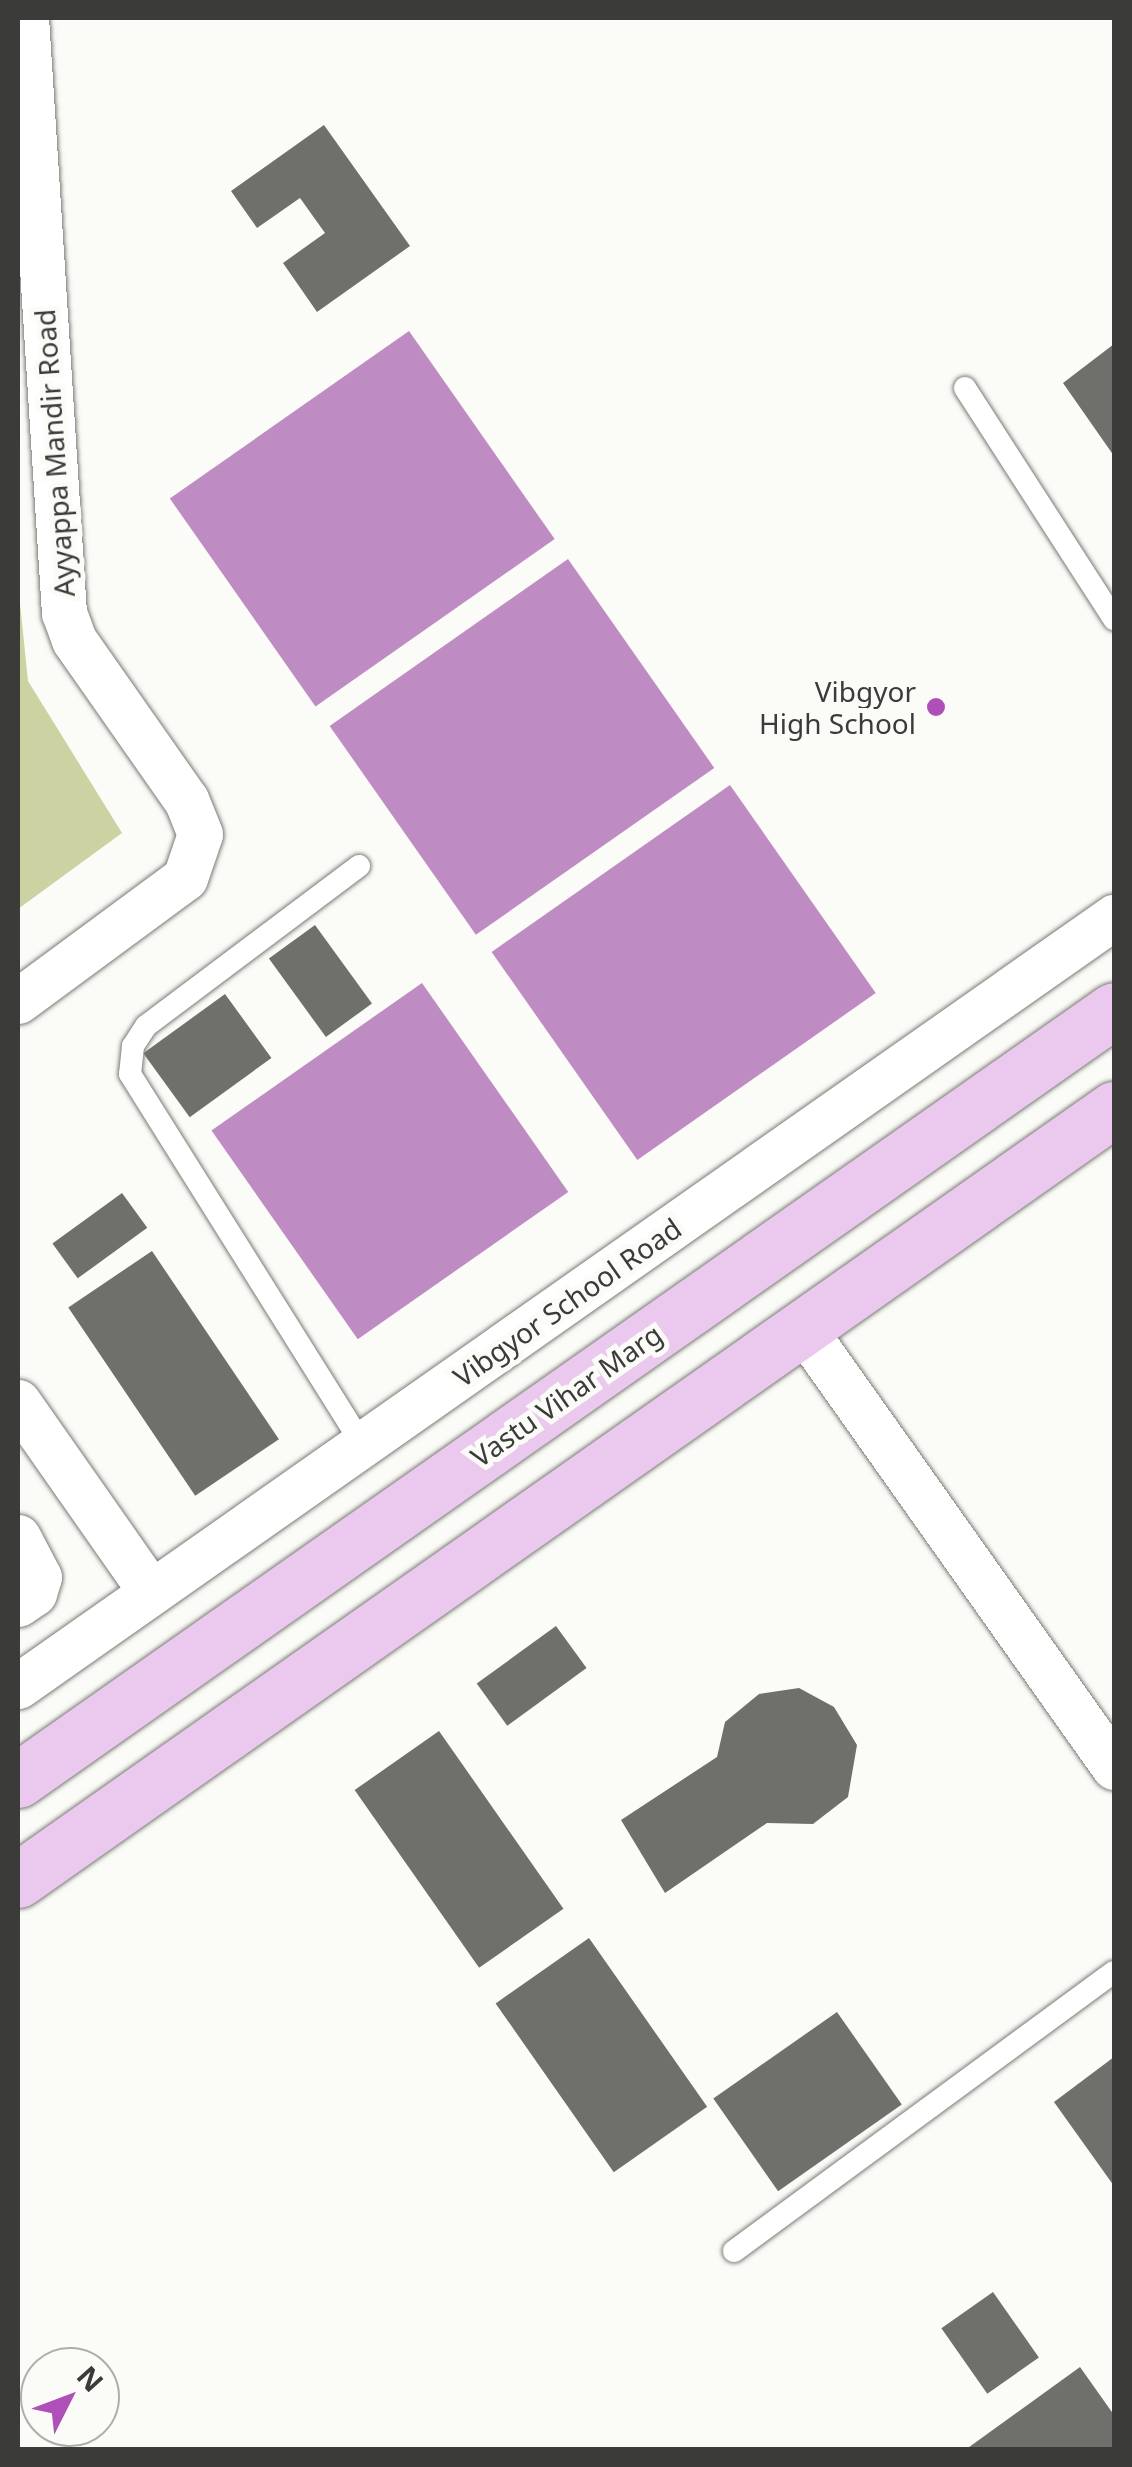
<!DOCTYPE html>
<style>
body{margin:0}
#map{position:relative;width:1132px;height:2467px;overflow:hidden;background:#fbfcf7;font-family:"Noto Sans",sans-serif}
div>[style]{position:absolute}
.green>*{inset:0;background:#ccd2a2}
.water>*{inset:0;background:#bf8bc3;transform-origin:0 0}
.building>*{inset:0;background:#6f706b;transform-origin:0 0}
.roads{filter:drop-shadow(0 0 2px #7a7b76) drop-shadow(0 0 2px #7a7b76)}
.service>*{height:22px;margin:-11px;padding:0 11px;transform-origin:11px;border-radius:11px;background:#fff}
.minor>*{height:45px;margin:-22.5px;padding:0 22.5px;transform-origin:22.5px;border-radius:22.5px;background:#fff}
.primary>*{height:55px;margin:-27.5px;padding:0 27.5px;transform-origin:27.5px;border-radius:27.5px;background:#ebc8ee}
.dots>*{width:28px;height:28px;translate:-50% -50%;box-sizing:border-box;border:5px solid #fbfcf7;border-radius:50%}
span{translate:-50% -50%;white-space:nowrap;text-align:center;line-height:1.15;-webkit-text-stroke:10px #fbfcf7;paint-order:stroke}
.street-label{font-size:28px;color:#3b3c3a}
.poi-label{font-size:28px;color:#3b3c3a}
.right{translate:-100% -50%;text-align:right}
.frame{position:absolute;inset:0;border:20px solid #3b3c3a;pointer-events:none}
.north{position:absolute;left:20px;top:2347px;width:100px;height:100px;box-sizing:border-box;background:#fbfcf7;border:2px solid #aeafab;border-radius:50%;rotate:48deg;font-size:28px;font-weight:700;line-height:40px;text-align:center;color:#3b3c3a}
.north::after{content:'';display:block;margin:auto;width:35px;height:45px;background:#af4fb8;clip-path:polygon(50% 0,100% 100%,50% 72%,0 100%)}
</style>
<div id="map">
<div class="green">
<i style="clip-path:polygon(18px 584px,28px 681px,122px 833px,18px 909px)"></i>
</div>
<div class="water">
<i style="left:409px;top:331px;width:254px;height:292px;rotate:55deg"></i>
<i style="left:568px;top:559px;width:255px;height:291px;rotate:55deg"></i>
<i style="left:730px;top:785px;width:254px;height:291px;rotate:55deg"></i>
<i style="left:422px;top:983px;width:255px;height:257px;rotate:55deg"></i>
</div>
<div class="building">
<i style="clip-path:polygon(324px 125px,410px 246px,317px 312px,283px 263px,325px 233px,300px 198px,257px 228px,231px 191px)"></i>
<i style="clip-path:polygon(1114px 344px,1114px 456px,1063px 383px)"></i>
<i style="left:315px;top:925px;width:97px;height:57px;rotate:54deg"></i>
<i style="left:225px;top:994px;width:79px;height:101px;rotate:54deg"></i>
<i style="left:122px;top:1193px;width:43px;height:86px;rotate:54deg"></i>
<i style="left:152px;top:1251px;width:227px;height:101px;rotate:56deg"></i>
<i style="left:556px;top:1626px;width:52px;height:98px;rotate:54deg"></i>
<i style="clip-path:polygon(799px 1688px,834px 1707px,857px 1745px,848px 1797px,813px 1824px,767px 1823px,665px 1893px,621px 1820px,717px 1757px,725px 1722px,759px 1694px)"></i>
<i style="left:439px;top:1731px;width:217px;height:103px;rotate:55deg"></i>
<i style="left:589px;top:1938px;width:206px;height:114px;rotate:55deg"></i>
<i style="left:837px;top:2012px;width:113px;height:151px;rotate:55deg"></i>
<i style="clip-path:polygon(1114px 2057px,1114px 2186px,1054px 2102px)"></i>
<i style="left:993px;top:2292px;width:80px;height:63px;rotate:55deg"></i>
<i style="clip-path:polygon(1080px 2367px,1114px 2415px,1114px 2450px,965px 2450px)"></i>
</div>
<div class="roads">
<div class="service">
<i style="left:965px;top:388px;width:275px;rotate:57.2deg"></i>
<i style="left:359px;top:866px;width:266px;rotate:143.1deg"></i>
<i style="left:146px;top:1026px;width:24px;rotate:123deg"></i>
<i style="left:133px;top:1046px;width:28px;rotate:96deg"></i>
<i style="left:130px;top:1074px;width:439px;rotate:57.9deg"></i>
<i style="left:734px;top:2251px;width:471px;rotate:-36.3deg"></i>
</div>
<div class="minor">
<i style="left:18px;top:1001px;width:207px;rotate:-36.4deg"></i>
<i style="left:185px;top:878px;width:46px;rotate:-71.2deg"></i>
<i style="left:200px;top:834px;width:37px;rotate:-112deg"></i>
<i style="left:186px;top:800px;width:195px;rotate:-125deg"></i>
<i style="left:74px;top:640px;width:29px;rotate:-110deg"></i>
<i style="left:64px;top:613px;width:596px;rotate:-93.65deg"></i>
<i style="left:803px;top:1328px;width:538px;rotate:54.69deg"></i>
<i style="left:18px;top:1402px;width:232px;rotate:55deg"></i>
<i style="left:18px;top:1537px;width:45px;rotate:62.3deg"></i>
<i style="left:39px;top:1577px;width:17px;rotate:107deg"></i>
<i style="left:34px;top:1593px;width:19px;rotate:145deg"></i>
<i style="left:18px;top:1686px;width:1339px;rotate:-35.06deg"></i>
</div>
<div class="primary">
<i style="left:18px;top:1780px;width:1339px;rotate:-35.09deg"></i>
<i style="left:18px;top:1880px;width:1340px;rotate:-35.13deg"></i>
</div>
</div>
<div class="dots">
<i style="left:936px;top:707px;background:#af4fb8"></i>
</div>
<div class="street-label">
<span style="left:54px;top:453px;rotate:-94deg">Ayyappa Mandir Road</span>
<span style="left:567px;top:1302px;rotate:-35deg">Vibgyor School Road</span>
<span style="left:566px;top:1395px;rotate:-35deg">Vastu Vihar Marg</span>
</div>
<div class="poi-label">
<span class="right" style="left:916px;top:707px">Vibgyor<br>High School</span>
</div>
<div class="frame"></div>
<div class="north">N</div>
</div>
